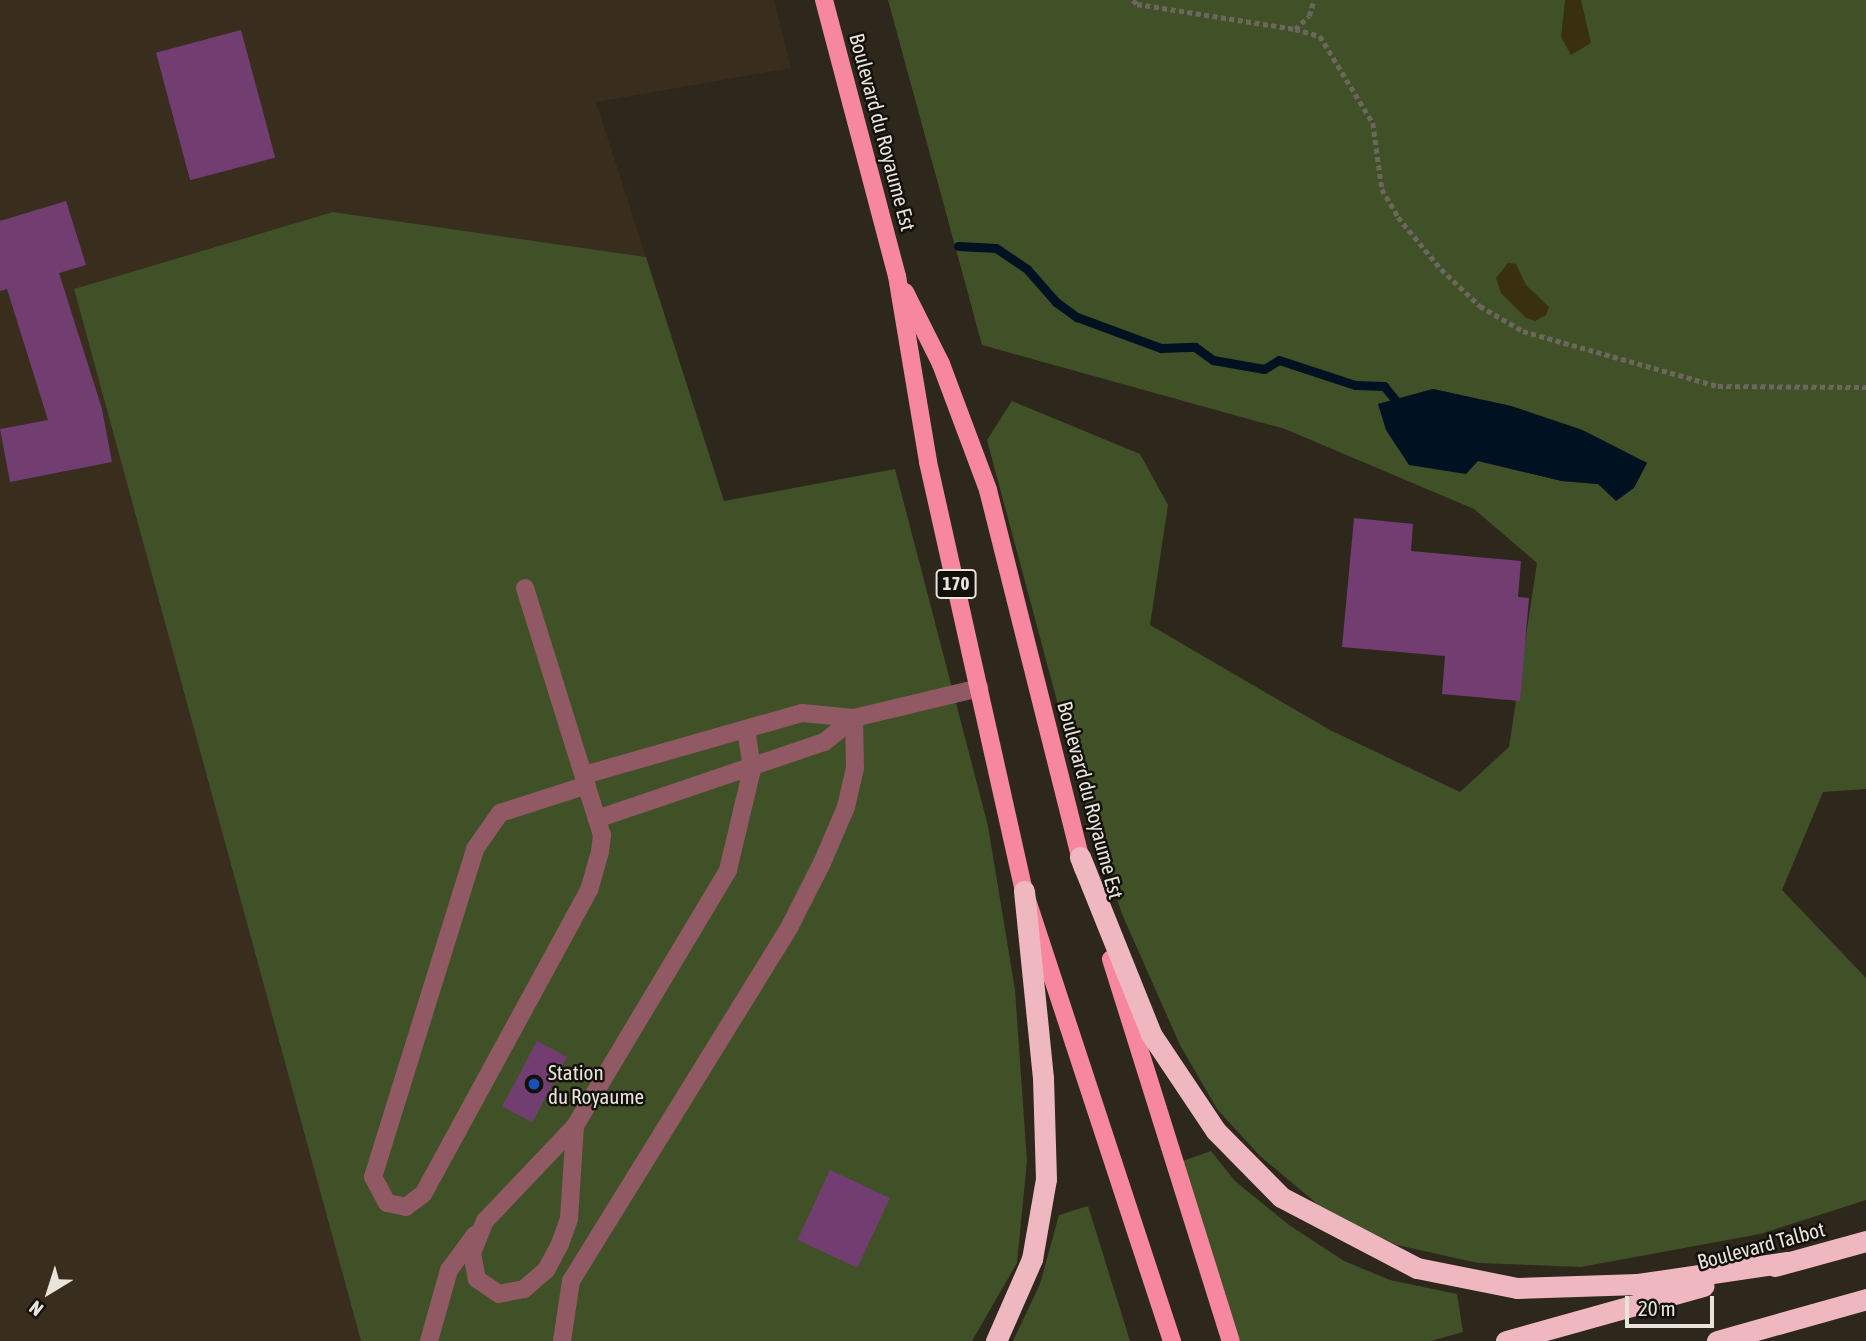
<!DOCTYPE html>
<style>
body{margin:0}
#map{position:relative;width:1866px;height:1341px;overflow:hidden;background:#2e271c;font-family:"Asap Condensed",sans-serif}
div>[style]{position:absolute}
.built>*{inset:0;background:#392e1d}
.green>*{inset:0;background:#405128}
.sand>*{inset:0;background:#38300f}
.water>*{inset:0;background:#001221}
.stream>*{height:9px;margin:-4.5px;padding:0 4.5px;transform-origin:4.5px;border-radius:4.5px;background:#001221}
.building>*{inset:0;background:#723e72;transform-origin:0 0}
.path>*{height:4.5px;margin-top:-2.25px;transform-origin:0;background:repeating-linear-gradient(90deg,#6c665c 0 5px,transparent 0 8.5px)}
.minor>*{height:18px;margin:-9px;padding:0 9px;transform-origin:9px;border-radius:9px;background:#905964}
.major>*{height:18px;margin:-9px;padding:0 9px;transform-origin:9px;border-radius:9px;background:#f7879e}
.highway>*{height:21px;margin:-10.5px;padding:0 10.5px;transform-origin:10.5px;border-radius:10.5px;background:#efb8c1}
.dots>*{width:19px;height:19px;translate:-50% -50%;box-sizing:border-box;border:4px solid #14110c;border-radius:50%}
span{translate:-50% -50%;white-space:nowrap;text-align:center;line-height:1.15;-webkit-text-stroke:5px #14110c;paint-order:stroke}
.shield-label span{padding:2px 5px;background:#14110c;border:2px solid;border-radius:5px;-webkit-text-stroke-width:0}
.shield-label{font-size:19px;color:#e8e3db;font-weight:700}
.street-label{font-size:21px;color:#e8e3db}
.poi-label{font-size:21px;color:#e8e3db}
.left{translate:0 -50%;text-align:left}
.north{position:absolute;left:14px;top:1257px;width:70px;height:70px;-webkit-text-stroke:5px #14110c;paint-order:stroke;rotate:218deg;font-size:19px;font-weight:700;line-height:28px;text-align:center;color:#e8e3db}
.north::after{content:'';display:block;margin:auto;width:24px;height:32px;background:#e8e3db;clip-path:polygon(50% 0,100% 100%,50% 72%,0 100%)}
.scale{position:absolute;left:1625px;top:1296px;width:89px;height:32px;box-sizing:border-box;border:4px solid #e8e3db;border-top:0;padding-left:9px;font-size:21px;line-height:24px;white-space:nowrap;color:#e8e3db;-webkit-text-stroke:5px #14110c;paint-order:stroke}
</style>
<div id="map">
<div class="built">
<i style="clip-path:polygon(0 0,774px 0,791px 68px,596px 102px,646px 257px,333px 212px,74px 289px,361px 1341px,0 1341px)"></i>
</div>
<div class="green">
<i style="clip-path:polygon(evenodd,888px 0,1866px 0,1866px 789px,1823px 792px,1782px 890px,1866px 978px,1866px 1200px,1760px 1234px,1581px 1267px,1478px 1263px,1397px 1245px,1329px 1214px,1259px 1155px,1217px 1109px,1180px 1045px,1122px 914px,1079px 783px,987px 440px,1012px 401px,1140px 454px,1168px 505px,1150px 625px,1330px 730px,1460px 792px,1509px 747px,1537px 563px,1474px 509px,1285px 429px,982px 345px,888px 0,1433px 389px,1511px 406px,1583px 430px,1647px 463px,1598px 484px,1562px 481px,1478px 461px,1378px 404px,1433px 389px)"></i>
<i style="clip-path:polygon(333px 212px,646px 257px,724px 501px,895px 469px,988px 826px,1015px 990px,1027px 1161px,1017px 1263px,972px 1341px,361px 1341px,74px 289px)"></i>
<i style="clip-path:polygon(1211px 1151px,1235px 1181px,1289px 1225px,1344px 1261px,1390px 1280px,1457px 1294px,1463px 1332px,1431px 1341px,1232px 1341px,1183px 1161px)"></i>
<i style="clip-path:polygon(1088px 1206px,1130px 1341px,1013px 1341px,1040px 1284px,1059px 1215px)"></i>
</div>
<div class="sand">
<i style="clip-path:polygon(1565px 0,1581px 0,1591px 43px,1571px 55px,1561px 37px)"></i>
<i style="clip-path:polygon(1508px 263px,1516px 264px,1526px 285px,1549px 307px,1546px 315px,1535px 321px,1526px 318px,1501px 293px,1496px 278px)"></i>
</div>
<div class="water">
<i style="clip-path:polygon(1433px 389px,1511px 406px,1582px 430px,1647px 463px,1634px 488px,1616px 501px,1598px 484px,1562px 481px,1478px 461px,1466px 474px,1409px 465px,1386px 430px,1378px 404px)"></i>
</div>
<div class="stream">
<i style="left:958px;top:246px;width:38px;rotate:3deg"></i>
<i style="left:996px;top:248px;width:37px;rotate:34deg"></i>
<i style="left:1027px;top:269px;width:44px;rotate:48.7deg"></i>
<i style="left:1056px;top:302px;width:26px;rotate:36deg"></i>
<i style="left:1077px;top:317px;width:90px;rotate:20.3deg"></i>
<i style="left:1161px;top:348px;width:34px;rotate:-2deg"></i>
<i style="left:1195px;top:347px;width:22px;rotate:36deg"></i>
<i style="left:1213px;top:360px;width:52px;rotate:10deg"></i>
<i style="left:1264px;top:369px;width:17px;rotate:-31deg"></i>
<i style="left:1279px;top:360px;width:80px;rotate:18.2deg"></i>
<i style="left:1355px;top:385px;width:29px;rotate:2deg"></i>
<i style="left:1384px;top:386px;width:19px;rotate:51deg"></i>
</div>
<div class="building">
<i style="left:241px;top:30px;width:132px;height:88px;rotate:75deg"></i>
<i style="clip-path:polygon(66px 201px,86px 265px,59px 273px,102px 409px,112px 462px,10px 482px,0 429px,48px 420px,7px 289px,0 291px,0 221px)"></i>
<i style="clip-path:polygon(1354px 518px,1413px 524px,1411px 551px,1521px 561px,1518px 597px,1529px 598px,1520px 701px,1442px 694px,1445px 656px,1342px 647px)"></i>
<i style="left:537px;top:1041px;width:34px;height:74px;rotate:28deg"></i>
<i style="left:830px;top:1170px;width:66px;height:77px;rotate:25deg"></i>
</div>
<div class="path">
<i style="left:1133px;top:0;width:6px;rotate:45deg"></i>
<i style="left:1137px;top:4px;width:160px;rotate:9deg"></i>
<i style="left:1295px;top:29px;width:19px;rotate:-43deg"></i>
<i style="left:1309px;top:16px;width:17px;rotate:-73deg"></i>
<i style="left:1295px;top:29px;width:26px;rotate:16deg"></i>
<i style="left:1320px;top:36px;width:102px;rotate:58.7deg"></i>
<i style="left:1373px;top:123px;width:67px;rotate:82.2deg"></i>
<i style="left:1382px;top:189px;width:32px;rotate:60deg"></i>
<i style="left:1398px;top:217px;width:67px;rotate:50.4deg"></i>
<i style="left:1441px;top:269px;width:54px;rotate:43.5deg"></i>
<i style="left:1480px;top:306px;width:50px;rotate:30.2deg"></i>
<i style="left:1523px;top:331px;width:203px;rotate:15.8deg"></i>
<i style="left:1718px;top:386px;width:148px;rotate:0.4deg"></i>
</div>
<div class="minor">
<i style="left:525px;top:588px;width:242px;rotate:72.7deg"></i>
<i style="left:597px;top:819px;width:17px;rotate:73deg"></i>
<i style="left:602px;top:835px;width:17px;rotate:97deg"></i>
<i style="left:600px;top:852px;width:40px;rotate:106deg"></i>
<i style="left:589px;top:890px;width:346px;rotate:118.6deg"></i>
<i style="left:423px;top:1194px;width:21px;rotate:143deg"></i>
<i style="left:406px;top:1207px;width:19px;rotate:-168deg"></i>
<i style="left:387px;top:1203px;width:30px;rotate:-118deg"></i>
<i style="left:373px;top:1177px;width:343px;rotate:-72.7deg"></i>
<i style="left:475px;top:849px;width:44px;rotate:-55.2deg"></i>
<i style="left:500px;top:813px;width:91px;rotate:-17.8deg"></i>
<i style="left:584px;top:775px;width:227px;rotate:-15.9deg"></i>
<i style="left:802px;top:713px;width:52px;rotate:5.5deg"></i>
<i style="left:854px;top:718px;width:38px;rotate:141deg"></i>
<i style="left:824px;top:742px;width:240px;rotate:161.3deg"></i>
<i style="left:575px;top:1126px;width:93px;rotate:93.7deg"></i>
<i style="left:569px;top:1219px;width:27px;rotate:110deg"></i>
<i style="left:560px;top:1244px;width:30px;rotate:118deg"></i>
<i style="left:546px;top:1270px;width:29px;rotate:139deg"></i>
<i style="left:524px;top:1289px;width:25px;rotate:169deg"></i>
<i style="left:499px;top:1294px;width:27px;rotate:-146deg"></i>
<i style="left:477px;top:1279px;width:26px;rotate:-101deg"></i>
<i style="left:472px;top:1253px;width:35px;rotate:-68deg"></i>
<i style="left:485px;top:1221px;width:131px;rotate:-46.5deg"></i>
<i style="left:575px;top:1126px;width:298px;rotate:-59.1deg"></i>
<i style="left:728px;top:870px;width:104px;rotate:-76.6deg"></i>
<i style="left:752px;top:769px;width:40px;rotate:-98.5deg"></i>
<i style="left:429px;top:1341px;width:74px;rotate:-74.3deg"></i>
<i style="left:449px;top:1270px;width:44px;rotate:-53.4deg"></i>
<i style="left:562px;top:1341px;width:61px;rotate:-81.5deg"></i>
<i style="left:571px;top:1281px;width:417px;rotate:-58.3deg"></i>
<i style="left:790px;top:926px;width:71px;rotate:-63.1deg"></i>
<i style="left:822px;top:863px;width:61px;rotate:-66.8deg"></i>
<i style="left:846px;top:807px;width:40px;rotate:-77deg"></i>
<i style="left:855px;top:768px;width:50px;rotate:-91.1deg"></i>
<i style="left:854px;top:718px;width:129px;rotate:-13.5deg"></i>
</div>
<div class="major">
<i style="left:824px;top:0;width:285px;rotate:75.2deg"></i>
<i style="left:897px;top:276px;width:189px;rotate:80.5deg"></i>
<i style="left:928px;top:462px;width:440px;rotate:77.4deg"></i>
<i style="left:1024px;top:891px;width:474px;rotate:71.8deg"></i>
<i style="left:905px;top:292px;width:80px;rotate:63.4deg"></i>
<i style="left:941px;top:364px;width:134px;rotate:69.5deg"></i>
<i style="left:988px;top:490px;width:390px;rotate:75.9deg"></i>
<i style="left:1111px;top:959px;width:400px;rotate:72.6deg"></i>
</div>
<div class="highway">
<i style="left:1080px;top:857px;width:191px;rotate:68.1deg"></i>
<i style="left:1151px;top:1034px;width:117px;rotate:56.2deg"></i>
<i style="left:1216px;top:1131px;width:93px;rotate:45.4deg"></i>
<i style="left:1281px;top:1197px;width:153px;rotate:27.6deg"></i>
<i style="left:1417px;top:1268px;width:102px;rotate:11.3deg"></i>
<i style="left:1517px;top:1288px;width:121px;rotate:-1.9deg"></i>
<i style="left:1638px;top:1284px;width:151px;rotate:-8.4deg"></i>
<i style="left:1775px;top:1266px;width:94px;rotate:-15.4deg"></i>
<i style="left:996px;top:1341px;width:90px;rotate:-66.3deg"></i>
<i style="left:1032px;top:1259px;width:81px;rotate:-80.1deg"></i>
<i style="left:1046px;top:1179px;width:101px;rotate:-91.7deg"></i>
<i style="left:1043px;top:1078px;width:188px;rotate:-95.8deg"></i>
<i style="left:1506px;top:1341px;width:205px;rotate:-15.6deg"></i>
<i style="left:1717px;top:1341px;width:155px;rotate:-15.7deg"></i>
</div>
<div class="dots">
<i style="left:534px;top:1084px;background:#1a4fb4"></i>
</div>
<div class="shield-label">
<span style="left:956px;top:584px">170</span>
</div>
<div class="street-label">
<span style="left:883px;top:132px;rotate:75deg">Boulevard du Royaume Est</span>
<span style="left:1091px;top:800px;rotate:75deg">Boulevard du Royaume Est</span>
<span style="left:1761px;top:1245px;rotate:-15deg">Boulevard Talbot</span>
</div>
<div class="poi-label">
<span class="left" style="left:548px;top:1084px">Station<br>du Royaume</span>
</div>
<div class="north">N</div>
<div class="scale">20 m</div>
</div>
